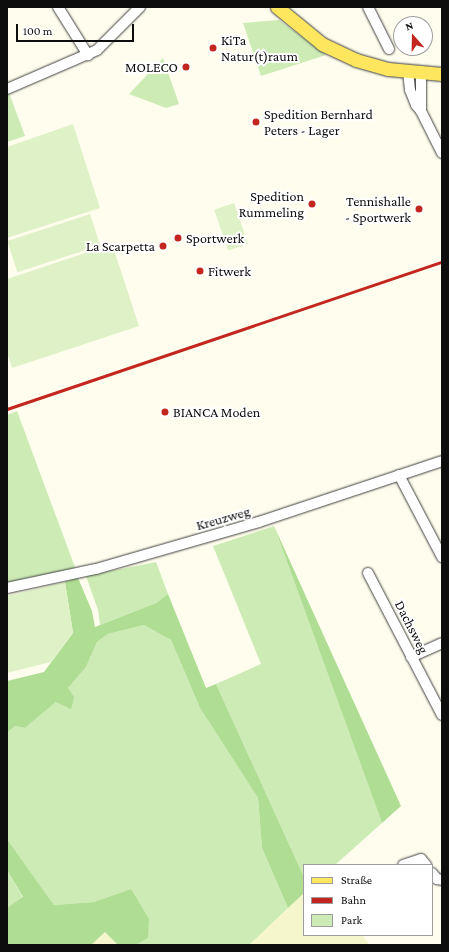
<!DOCTYPE html>
<meta charset="utf-8">
<style>
body{margin:0}
#map{position:relative;width:449px;height:952px;overflow:hidden;background:#fffded;font-family:"Crimson Pro",serif}
div>[style]{position:absolute}
.farmland>*{inset:0;background:#f6f6cc}
.green>*{inset:0;background:#ccebb5}
.forest>*{inset:0;background:#aedd93}
.pitch>*{inset:0;background:#dff2c7;transform-origin:0 0}
.roads{filter:drop-shadow(0 0 1px #404040) drop-shadow(0 0 1px #404040)}
.minor>*{height:10px;margin:-5px;padding:0 5px;transform-origin:5px;border-radius:5px;background:#fff}
.major>*{height:13px;margin:-6.5px;padding:0 6.5px;transform-origin:6.5px;border-radius:6.5px;background:#fee65e}
.rail>*{height:2.5px;margin:-1.25px;padding:0 1.25px;transform-origin:1.25px;border-radius:1.25px;background:#c3261f}
.dots>*{width:11px;height:11px;translate:-50% -50%;box-sizing:border-box;border:2px solid #fff;border-radius:50%}
span{translate:-50% -50%;white-space:nowrap;text-align:center;line-height:1.15;-webkit-text-stroke:4px #fff;paint-order:stroke}
.poi-label{font-size:14px;color:#0d0d0d}
.left{translate:0 -50%;text-align:left}
.right{translate:-100% -50%;text-align:right}
.street-label{font-size:14px;color:#0d0d0d}
.frame{position:absolute;inset:0;border:8px solid #0d0d0d;pointer-events:none}
.legend{position:absolute;left:303px;top:864px;width:130px;height:72px;box-sizing:border-box;background:#fff;border:1px solid #9e9e9e;margin:0;padding:5px 7px;list-style:none;font-size:12px;color:#0d0d0d}
.legend li{display:flex;align-items:center;gap:8px;height:20px}
.legend b{width:20px;border:1px solid #9e9e9e}
.north{position:absolute;left:393px;top:16px;width:40px;height:40px;box-sizing:border-box;background:#fff;border:1px solid #9e9e9e;border-radius:50%;rotate:340deg;font-size:11px;font-weight:700;line-height:16px;text-align:center;color:#0d0d0d}
.north::after{content:'';display:block;margin:auto;width:14px;height:18px;background:#c3261f;clip-path:polygon(50% 0,100% 100%,50% 72%,0 100%)}
.scale{position:absolute;left:16px;top:24px;width:118px;height:18px;box-sizing:border-box;border:2px solid #0d0d0d;border-top:0;padding-left:5px;font-size:12px;line-height:14px;white-space:nowrap;color:#0d0d0d;-webkit-text-stroke:3px #fff;paint-order:stroke}
</style>
<div id="map">
<div class="farmland">
<i style="clip-path:polygon(304px 893px,304px 935px,362px 935px,370px 945px,249px 945px)"></i>
<i style="clip-path:polygon(105px 932px,118px 945px,91px 945px)"></i>
</div>
<div class="green">
<i style="clip-path:polygon(279px 20px,326px 55px,261px 76px,243px 23px)"></i>
<i style="clip-path:polygon(163px 58px,179px 104px,166px 108px,129px 94px)"></i>
<i style="clip-path:polygon(9px 93px,25px 136px,7px 142px,7px 94px)"></i>
<i style="clip-path:polygon(17px 411px,76px 570px,7px 583px,7px 415px)"></i>
<i style="clip-path:polygon(274px 526px,382px 823px,335px 865px,304px 865px,304px 877px,216px 684px,261px 664px,213px 546px)"></i>
<i style="clip-path:polygon(156px 562px,168px 594px,156px 603px,100px 625px,98px 610px,86px 576px)"></i>
<i style="clip-path:polygon(144px 625px,171px 640px,200px 708px,258px 798px,262px 848px,288px 908px,249px 945px,136px 945px,148px 938px,131px 889px,94px 902px,54px 905px,7px 839px,7px 733px,15px 726px,25px 728px,56px 702px,86px 667px,97px 642px,108px 634px)"></i>
<i style="clip-path:polygon(7px 870px,23px 898px,7px 908px)"></i>
</div>
<div class="forest">
<i style="clip-path:polygon(274px 526px,401px 806px,382px 823px)"></i>
<i style="clip-path:polygon(78px 578px,92px 611px,95px 627px,156px 603px,168px 594px,206px 688px,216px 684px,304px 877px,304px 893px,288px 908px,262px 848px,258px 798px,200px 708px,171px 640px,144px 625px,108px 634px,97px 642px,86px 667px,68px 688px,74px 697px,71px 709px,56px 702px,25px 728px,15px 726px,7px 733px,7px 681px,44px 672px,73px 633px,65px 582px)"></i>
<i style="clip-path:polygon(7px 839px,54px 905px,94px 902px,131px 889px,149px 919px,148px 938px,136px 945px,118px 945px,105px 932px,91px 945px,7px 945px,7px 908px,23px 897px,7px 870px)"></i>
</div>
<div class="pitch">
<i style="clip-path:polygon(73px 124px,100px 208px,7px 238px,7px 147px)"></i>
<i style="left:234px;top:203px;width:43px;height:21px;rotate:71deg"></i>
<i style="left:90px;top:214px;width:33px;height:87px;rotate:72deg"></i>
<i style="clip-path:polygon(112px 244px,139px 326px,12px 368px,7px 352px,7px 279px)"></i>
<i style="clip-path:polygon(65px 582px,73px 633px,51px 662px,7px 673px,7px 596px)"></i>
</div>
<div class="roads">
<div class="minor">
<i style="left:58px;top:7px;width:57px;rotate:58deg"></i>
<i style="left:368px;top:7px;width:47px;rotate:63.4deg"></i>
<i style="left:408px;top:71px;width:19px;rotate:84deg"></i>
<i style="left:410px;top:90px;width:16px;rotate:68deg"></i>
<i style="left:416px;top:105px;width:8px;rotate:50deg"></i>
<i style="left:421px;top:111px;width:47px;rotate:63.4deg"></i>
<i style="left:421px;top:72px;width:39px;rotate:90deg"></i>
<i style="left:7px;top:89px;width:98px;rotate:-23.4deg"></i>
<i style="left:97px;top:50px;width:61px;rotate:-45deg"></i>
<i style="left:399px;top:475px;width:93px;rotate:62.3deg"></i>
<i style="left:368px;top:573px;width:160px;rotate:62.5deg"></i>
<i style="left:7px;top:588px;width:91px;rotate:-12.1deg"></i>
<i style="left:96px;top:569px;width:170px;rotate:-16.1deg"></i>
<i style="left:259px;top:522px;width:193px;rotate:-18.4deg"></i>
<i style="left:411px;top:657px;width:34px;rotate:-24deg"></i>
<i style="left:403px;top:865px;width:19px;rotate:-18deg"></i>
<i style="left:421px;top:859px;width:8px;rotate:50deg"></i>
<i style="left:432px;top:873px;width:8px;rotate:50deg"></i>
<i style="left:437px;top:879px;width:5px;rotate:11deg"></i>
</div>
<div class="major">
<i style="left:277px;top:7px;width:58px;rotate:39.4deg"></i>
<i style="left:322px;top:44px;width:38px;rotate:25deg"></i>
<i style="left:356px;top:60px;width:33px;rotate:16deg"></i>
<i style="left:388px;top:69px;width:54px;rotate:5.3deg"></i>
</div>
</div>
<div class="rail">
<i style="left:7px;top:409px;width:459px;rotate:-18.7deg"></i>
</div>
<div class="dots">
<i style="left:213px;top:48px;background:#c3261f"></i>
<i style="left:186px;top:67px;background:#c3261f"></i>
<i style="left:256px;top:122px;background:#c3261f"></i>
<i style="left:312px;top:204px;background:#c3261f"></i>
<i style="left:419px;top:209px;background:#c3261f"></i>
<i style="left:178px;top:238px;background:#c3261f"></i>
<i style="left:163px;top:246px;background:#c3261f"></i>
<i style="left:200px;top:271px;background:#c3261f"></i>
<i style="left:165px;top:412px;background:#c3261f"></i>
</div>
<div class="poi-label">
<span class="left" style="left:221px;top:48px">KiTa<br>Natur(t)raum</span>
<span class="right" style="left:178px;top:67px">MOLECO</span>
<span class="left" style="left:264px;top:122px">Spedition Bernhard<br>Peters - Lager</span>
<span class="right" style="left:304px;top:204px">Spedition<br>Rummeling</span>
<span class="right" style="left:411px;top:209px">Tennishalle<br>- Sportwerk</span>
<span class="left" style="left:186px;top:238px">Sportwerk</span>
<span class="right" style="left:155px;top:246px">La Scarpetta</span>
<span class="left" style="left:208px;top:271px">Fitwerk</span>
<span class="left" style="left:173px;top:412px">BIANCA Moden</span>
</div>
<div class="street-label">
<span style="left:223px;top:518px;rotate:-16deg">Kreuzweg</span>
<span style="left:412px;top:627px;rotate:63deg">Dachsweg</span>
</div>
<div class="frame"></div>
<ul class="legend">
<li><b style="height:5px;background:#fee65e"></b>Straße</li>
<li><b style="height:5px;background:#c3261f"></b>Bahn</li>
<li><b style="height:11px;background:#ccebb5"></b>Park</li>
</ul>
<div class="north">N</div>
<div class="scale">100 m</div>
</div>
